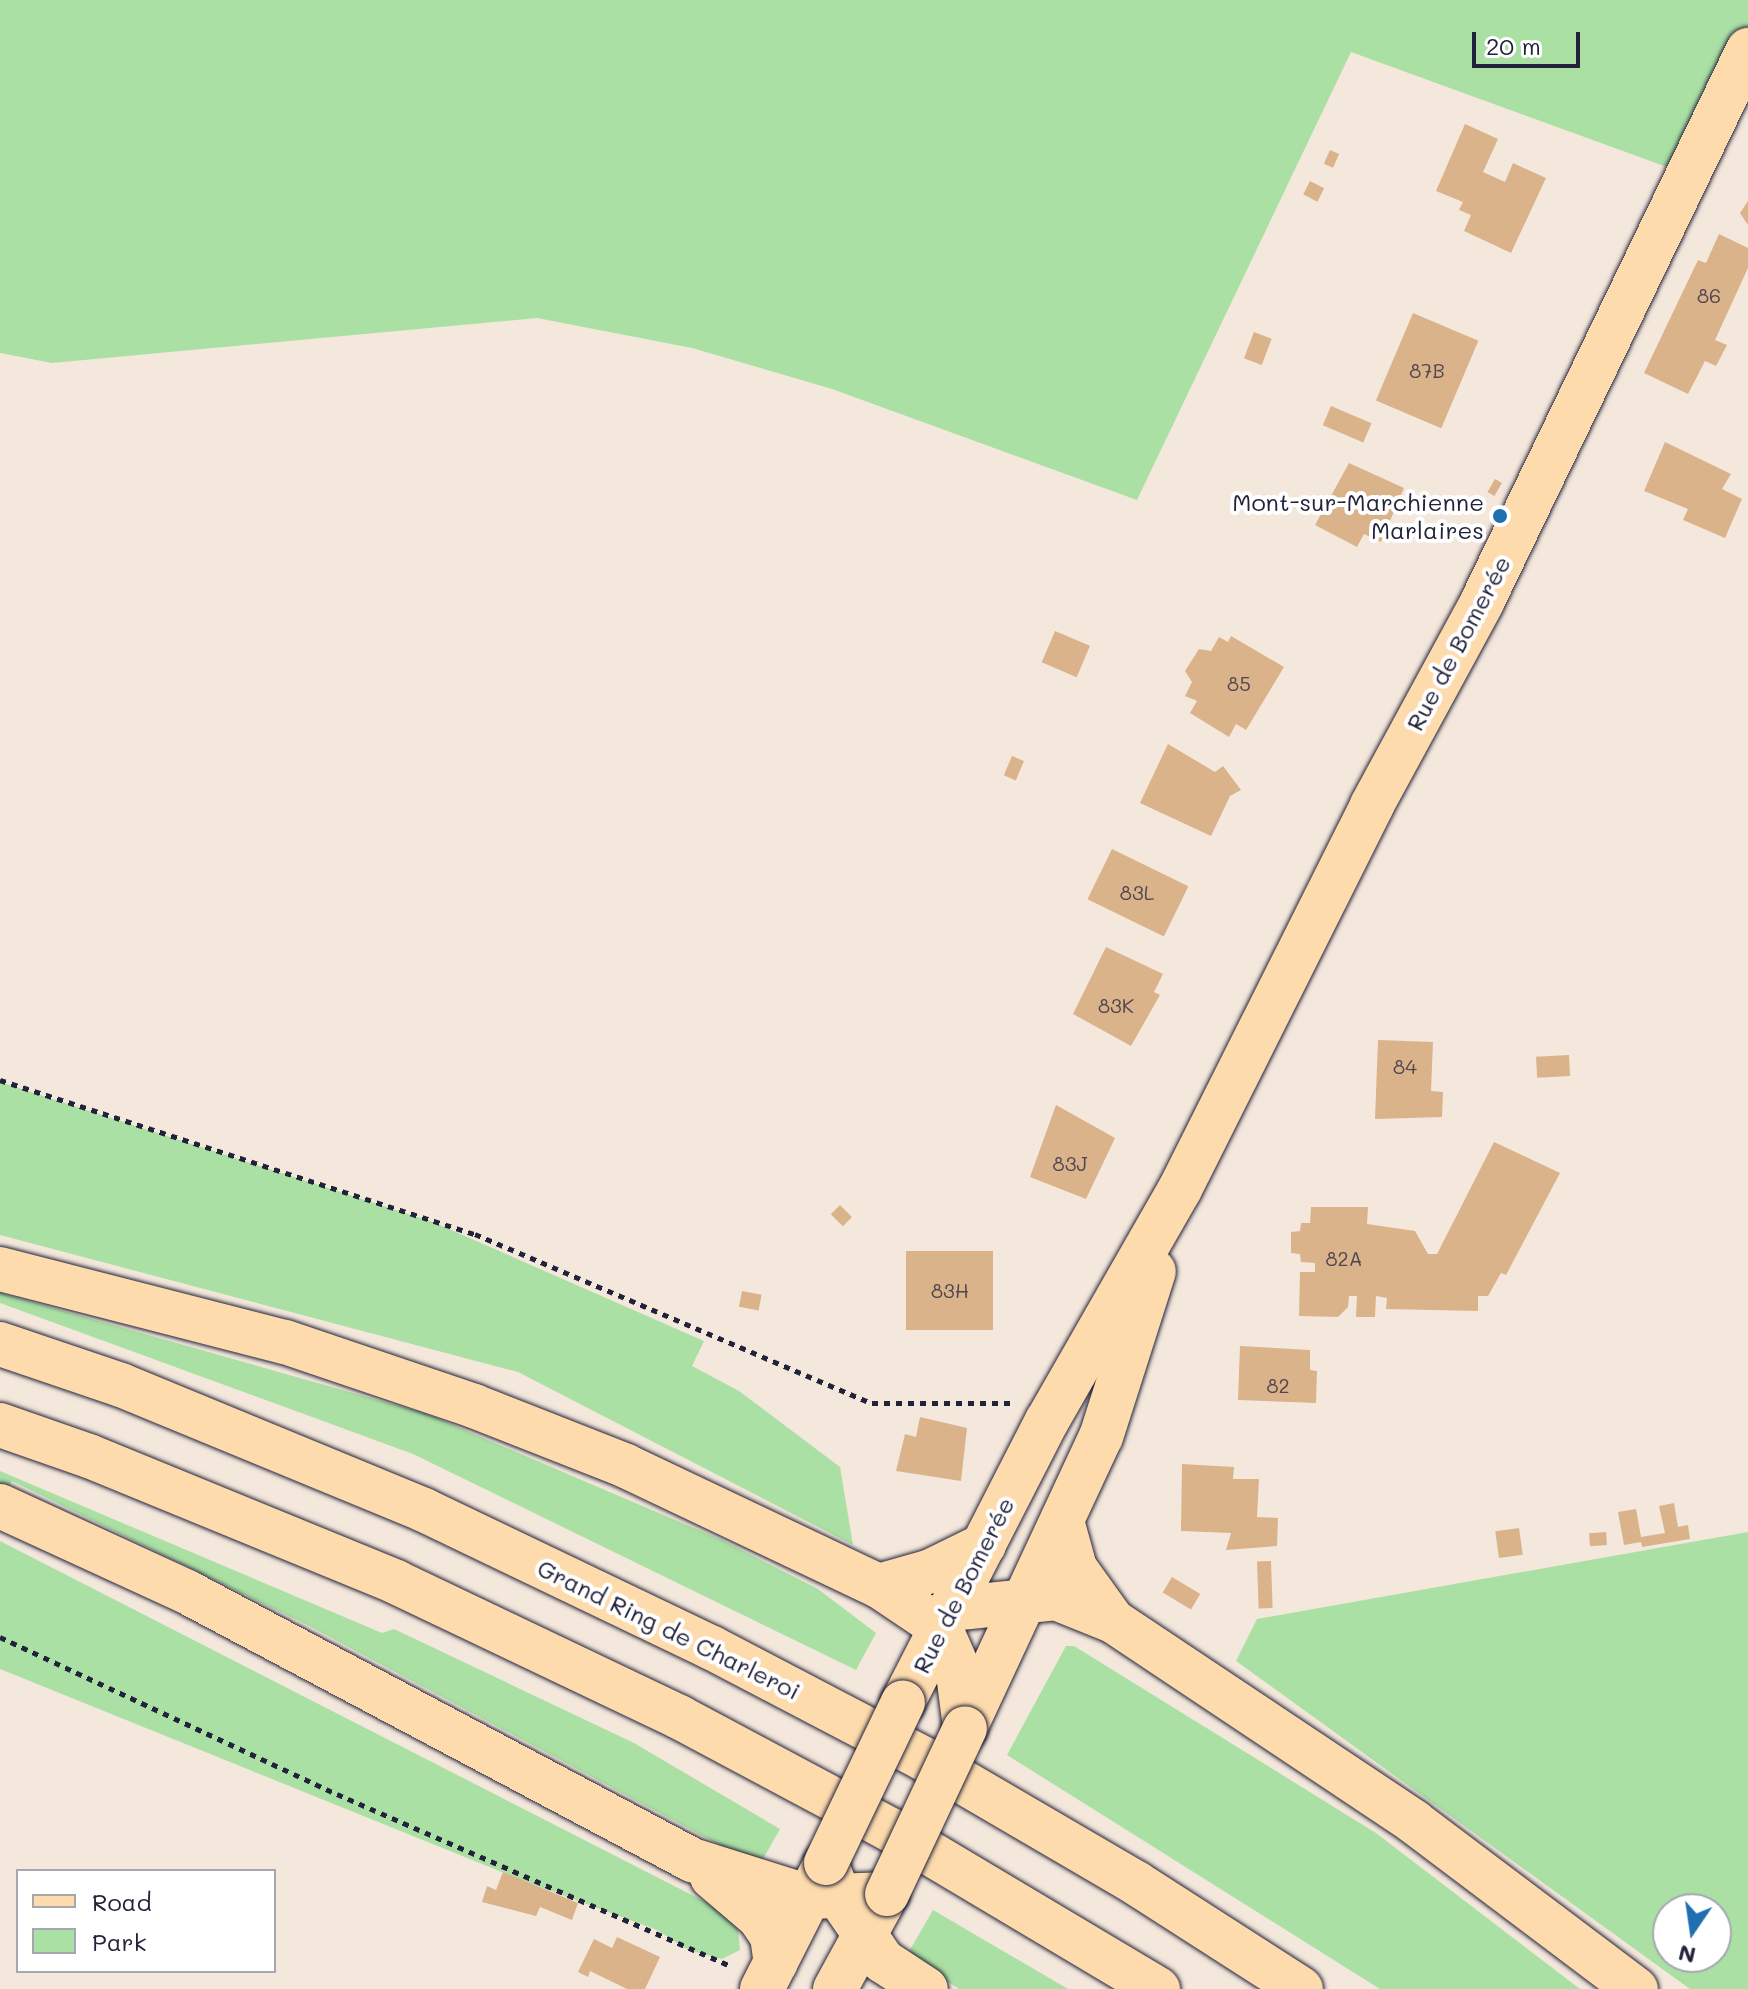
<!DOCTYPE html>
<meta charset="utf-8">
<style>
body{margin:0}
#map{position:relative;width:1748px;height:1989px;overflow:hidden;background:#f4e8dc;font-family:Mali,sans-serif}
div>[style]{position:absolute}
.green>*{inset:0;background:#aae0a3}
.building>*{inset:0;background:#dab38b;transform-origin:0 0}
.path>*{height:5px;margin-top:-2.5px;transform-origin:0;background:repeating-linear-gradient(90deg,#22223b 0 6px,transparent 0 12px)}
.roads{filter:drop-shadow(0 0 2px #22223b) drop-shadow(0 0 2px #22223b)}
.primary>*{height:44px;margin:-22px;padding:0 22px;transform-origin:22px;border-radius:22px;background:#fedbac}
.motorway>*{height:44px;margin:-22px;padding:0 22px;transform-origin:22px;border-radius:22px;background:#fedbac}
.bridges{filter:drop-shadow(0 0 2px #22223b) drop-shadow(0 0 2px #22223b)}
.primary-bridge>*{height:44px;margin:-22px;padding:0 22px;transform-origin:22px;border-radius:22px;background:#fedbac}
.dots>*{width:22px;height:22px;translate:-50% -50%;box-sizing:border-box;border:4px solid #fff;border-radius:50%}
span{translate:-50% -50%;white-space:nowrap;text-align:center;line-height:1.15;-webkit-text-stroke:8px #fff;paint-order:stroke}
.number-label{font-size:20px;color:#50464f}
.number-label span{-webkit-text-stroke-width:0}
.poi-label{font-size:24px;color:#22223b}
.right{translate:-100% -50%;text-align:right}
.street-label{font-size:24px;color:#22223b}
.legend{position:absolute;left:16px;top:1869px;width:260px;height:104px;box-sizing:border-box;background:#fff;border:2px solid #a7a7b1;margin:0;padding:10px 14px;list-style:none;font-size:24px;color:#22223b}
.legend li{display:flex;align-items:center;gap:16px;height:40px}
.legend b{width:40px;border:2px solid #a7a7b1}
.north{position:absolute;left:1652px;top:1893px;width:80px;height:80px;box-sizing:border-box;background:#fff;border:2px solid #a7a7b1;border-radius:50%;rotate:193deg;font-size:22px;font-weight:700;line-height:32px;text-align:center;color:#22223b}
.north::after{content:'';display:block;margin:auto;width:28px;height:36px;background:#1f6fb2;clip-path:polygon(50% 0,100% 100%,50% 72%,0 100%)}
.scale{position:absolute;left:1472px;top:32px;width:108px;height:36px;box-sizing:border-box;border:4px solid #22223b;border-top:0;padding-left:10px;font-size:24px;line-height:28px;white-space:nowrap;color:#22223b;-webkit-text-stroke:6px #fff;paint-order:stroke}
</style>
<div id="map">
<div class="green">
<i style="clip-path:polygon(0 0,1748px 0,1748px 50px,1689px 175px,1351px 52px,1137px 500px,832px 389px,692px 348px,537px 318px,52px 363px,0 353px)"></i>
<i style="clip-path:polygon(0 1082px,433px 1222px,704px 1341px,692px 1366px,739px 1391px,840px 1467px,853px 1545px,518px 1372px,0 1235px)"></i>
<i style="clip-path:polygon(0 1293px,427px 1414px,722px 1540px,818px 1589px,876px 1633px,856px 1670px,413px 1454px,0 1303px)"></i>
<i style="clip-path:polygon(0 1471px,382px 1633px,394px 1629px,634px 1743px,780px 1829px,759px 1866px,311px 1627px,12px 1481px,8px 1488px,0 1485px)"></i>
<i style="clip-path:polygon(evenodd,1748px 1532px,1748px 1989px,1690px 1989px,1236px 1661px,1257px 1619px,1748px 1532px,1668px 1909px,1716px 1909px,1716px 1957px,1668px 1957px,1668px 1909px)"></i>
<i style="clip-path:polygon(0 1541px,727px 1913px,738px 1928px,740px 1950px,722px 1959px,688px 1950px,657px 1930px,524px 1881px,0 1669px)"></i>
<i style="clip-path:polygon(1066px 1646px,1074px 1646px,1376px 1833px,1580px 1989px,1380px 1989px,1007px 1755px)"></i>
<i style="clip-path:polygon(933px 1910px,1068px 1989px,959px 1989px,907px 1955px)"></i>
</div>
<div class="building">
<i style="clip-path:polygon(1465px 124px,1498px 139px,1483px 172px,1505px 182px,1513px 163px,1546px 178px,1511px 253px,1464px 231px,1471px 215px,1459px 210px,1463px 202px,1436px 191px)"></i>
<i style="left:1330px;top:150px;width:10px;height:15px;rotate:24deg"></i>
<i style="left:1310px;top:181px;width:16px;height:15px;rotate:27deg"></i>
<i style="clip-path:polygon(1748px 201px,1748px 225px,1740px 213px)"></i>
<i style="clip-path:polygon(1719px 234px,1748px 248px,1748px 268px,1715px 340px,1727px 345px,1716px 366px,1705px 361px,1688px 394px,1644px 373px,1698px 260px,1706px 263px)"></i>
<i style="left:1413px;top:313px;width:71px;height:95px;rotate:23deg"></i>
<i style="left:1254px;top:332px;width:19px;height:28px;rotate:21deg"></i>
<i style="left:1331px;top:406px;width:44px;height:21px;rotate:23deg"></i>
<i style="clip-path:polygon(1665px 442px,1731px 474px,1722px 489px,1742px 499px,1725px 538px,1683px 520px,1688px 509px,1644px 491px)"></i>
<i style="clip-path:polygon(1349px 463px,1404px 488px,1381px 542px,1364px 534px,1357px 547px,1315px 525px)"></i>
<i style="left:1495px;top:479px;width:8px;height:15px;rotate:30deg"></i>
<i style="left:1055px;top:631px;width:38px;height:34px;rotate:23deg"></i>
<i style="clip-path:polygon(1231px 636px,1284px 667px,1246px 730px,1236px 724px,1229px 737px,1190px 713px,1197px 701px,1185px 696px,1192px 682px,1185px 671px,1199px 649px,1211px 651px,1219px 637px,1228px 642px)"></i>
<i style="clip-path:polygon(1168px 744px,1215px 772px,1223px 766px,1241px 790px,1230px 796px,1211px 836px,1140px 803px)"></i>
<i style="left:1012px;top:756px;width:13px;height:21px;rotate:23deg"></i>
<i style="left:1112px;top:849px;width:85px;height:56px;rotate:26deg"></i>
<i style="clip-path:polygon(1106px 947px,1163px 974px,1154px 992px,1160px 995px,1131px 1046px,1073px 1014px)"></i>
<i style="clip-path:polygon(1378px 1040px,1433px 1042px,1431px 1091px,1443px 1092px,1442px 1117px,1375px 1119px)"></i>
<i style="left:1569px;top:1055px;width:21px;height:33px;rotate:87deg"></i>
<i style="clip-path:polygon(1056px 1105px,1115px 1138px,1086px 1199px,1030px 1177px)"></i>
<i style="clip-path:polygon(1494px 1142px,1560px 1173px,1506px 1275px,1501px 1273px,1488px 1296px,1478px 1296px,1478px 1311px,1386px 1309px,1387px 1298px,1376px 1296px,1375px 1317px,1356px 1317px,1357px 1296px,1349px 1296px,1348px 1307px,1338px 1317px,1299px 1316px,1300px 1272px,1315px 1272px,1315px 1263px,1301px 1262px,1300px 1254px,1291px 1253px,1291px 1232px,1300px 1231px,1301px 1223px,1310px 1223px,1311px 1207px,1368px 1207px,1367px 1224px,1415px 1231px,1428px 1254px,1437px 1254px)"></i>
<i style="left:840px;top:1205px;width:17px;height:13px;rotate:45deg"></i>
<i style="left:906px;top:1251px;width:87px;height:79px"></i>
<i style="left:742px;top:1291px;width:20px;height:16px;rotate:11deg"></i>
<i style="clip-path:polygon(1240px 1346px,1310px 1350px,1310px 1370px,1317px 1371px,1316px 1403px,1238px 1400px)"></i>
<i style="clip-path:polygon(920px 1417px,967px 1428px,961px 1481px,896px 1471px,905px 1434px,916px 1437px)"></i>
<i style="clip-path:polygon(1182px 1464px,1234px 1467px,1233px 1479px,1259px 1479px,1257px 1517px,1278px 1518px,1277px 1546px,1226px 1550px,1231px 1533px,1181px 1531px)"></i>
<i style="clip-path:polygon(1674px 1503px,1678px 1527px,1688px 1525px,1690px 1539px,1642px 1547px,1641px 1542px,1624px 1545px,1618px 1512px,1636px 1509px,1641px 1537px,1665px 1533px,1659px 1506px)"></i>
<i style="left:1519px;top:1528px;width:27px;height:24px;rotate:82deg"></i>
<i style="left:1606px;top:1532px;width:13px;height:17px;rotate:86deg"></i>
<i style="left:1271px;top:1561px;width:47px;height:14px;rotate:88deg"></i>
<i style="left:1172px;top:1577px;width:33px;height:18px;rotate:31deg"></i>
<i style="clip-path:polygon(503px 1872px,578px 1903px,572px 1920px,540px 1907px,536px 1916px,482px 1902px,487px 1886px,496px 1890px)"></i>
<i style="clip-path:polygon(617px 1937px,660px 1957px,645px 1989px,627px 1989px,590px 1971px,588px 1977px,578px 1972px,594px 1939px,612px 1948px)"></i>
</div>
<div class="path">
<i style="left:0;top:1080px;width:499px;rotate:18deg"></i>
<i style="left:475px;top:1234px;width:431px;rotate:23.1deg"></i>
<i style="left:872px;top:1403px;width:138px"></i>
<i style="left:0;top:1637px;width:372px;rotate:25deg"></i>
<i style="left:337px;top:1794px;width:430px;rotate:23.6deg"></i>
</div>
<div class="roads">
<div class="primary">
<i style="left:903px;top:1702px;width:316px;rotate:-62.9deg"></i>
<i style="left:1047px;top:1421px;width:267px;rotate:-60.2deg"></i>
<i style="left:1180px;top:1189px;width:429px;rotate:-63.4deg"></i>
<i style="left:1372px;top:805px;width:231px;rotate:-61.5deg"></i>
<i style="left:1482px;top:602px;width:613px;rotate:-64.27deg"></i>
<i style="left:965px;top:1728px;width:321px;rotate:-65deg"></i>
<i style="left:1101px;top:1437px;width:174px;rotate:-72.3deg"></i>
<i style="left:762px;top:1989px;width:139px;rotate:-63.1deg"></i>
<i style="left:835px;top:1989px;width:98px;rotate:-61.3deg"></i>
</div>
<div class="motorway">
<i style="left:0;top:1269px;width:294px;rotate:14.4deg"></i>
<i style="left:285px;top:1342px;width:200px;rotate:18.7deg"></i>
<i style="left:474px;top:1406px;width:163px;rotate:21.5deg"></i>
<i style="left:626px;top:1466px;width:280px;rotate:25.4deg"></i>
<i style="left:879px;top:1586px;width:73px;rotate:33.9deg"></i>
<i style="left:940px;top:1627px;width:43px;rotate:66.4deg"></i>
<i style="left:957px;top:1666px;width:63px;rotate:82.6deg"></i>
<i style="left:0;top:1344px;width:128px;rotate:18.7deg"></i>
<i style="left:121px;top:1385px;width:328px;rotate:22.4deg"></i>
<i style="left:424px;top:1510px;width:319px;rotate:25.6deg"></i>
<i style="left:712px;top:1648px;width:239px;rotate:27.6deg"></i>
<i style="left:924px;top:1759px;width:246px;rotate:30.3deg"></i>
<i style="left:1136px;top:1883px;width:196px;rotate:32.7deg"></i>
<i style="left:0;top:1425px;width:94px;rotate:19.2deg"></i>
<i style="left:89px;top:1456px;width:332px;rotate:22.3deg"></i>
<i style="left:396px;top:1582px;width:314px;rotate:25.5deg"></i>
<i style="left:679px;top:1717px;width:240px;rotate:28.1deg"></i>
<i style="left:891px;top:1830px;width:311px;rotate:30.8deg"></i>
<i style="left:0;top:1506px;width:206px;rotate:24.7deg"></i>
<i style="left:187px;top:1592px;width:572px;rotate:27.95deg"></i>
<i style="left:692px;top:1860px;width:123px;rotate:17.5deg"></i>
<i style="left:809px;top:1897px;width:78px;rotate:-2.2deg"></i>
<i style="left:1062px;top:1521px;width:49px;rotate:74.5deg"></i>
<i style="left:1075px;top:1568px;width:65px;rotate:54.4deg"></i>
<i style="left:879px;top:1586px;width:54px;rotate:-16.1deg"></i>
<i style="left:931px;top:1571px;width:59px;rotate:-26.1deg"></i>
<i style="left:950px;top:1609px;width:107px;rotate:-5.9deg"></i>
<i style="left:1056px;top:1598px;width:61px;rotate:22deg"></i>
<i style="left:1113px;top:1621px;width:362px;rotate:33.7deg"></i>
<i style="left:1414px;top:1822px;width:278px;rotate:37deg"></i>
<i style="left:830px;top:1873px;width:26px;rotate:69deg"></i>
<i style="left:839px;top:1897px;width:78px;rotate:55.5deg"></i>
<i style="left:883px;top:1961px;width:51px;rotate:33.1deg"></i>
<i style="left:712px;top:1877px;width:62px;rotate:40.4deg"></i>
<i style="left:759px;top:1917px;width:23px;rotate:56deg"></i>
<i style="left:772px;top:1936px;width:27px;rotate:82deg"></i>
</div>
</div>
<div class="bridges">
<div class="primary-bridge">
<i style="left:826px;top:1863px;width:178px;rotate:-64.4deg"></i>
<i style="left:887px;top:1894px;width:183px;rotate:-64.8deg"></i>
</div>
</div>
<div class="dots">
<i style="left:1500px;top:516px;background:#1f6fb2"></i>
</div>
<div class="number-label">
<span style="left:1709px;top:295px">86</span>
<span style="left:1427px;top:370px">87B</span>
<span style="left:1239px;top:683px">85</span>
<span style="left:1137px;top:892px">83L</span>
<span style="left:1116px;top:1005px">83K</span>
<span style="left:1405px;top:1066px">84</span>
<span style="left:1070px;top:1163px">83J</span>
<span style="left:1344px;top:1258px">82A</span>
<span style="left:950px;top:1290px">83H</span>
<span style="left:1278px;top:1385px">82</span>
</div>
<div class="poi-label">
<span class="right" style="left:1484px;top:516px">Mont-sur-Marchienne<br>Marlaires</span>
</div>
<div class="street-label">
<span style="left:1458px;top:643px;rotate:-62deg">Rue de Bomerée</span>
<span style="left:963px;top:1585px;rotate:-63deg">Rue de Bomerée</span>
<span style="left:669px;top:1629px;rotate:26deg">Grand Ring de Charleroi</span>
</div>
<ul class="legend">
<li><b style="height:10px;background:#fedbac"></b>Road</li>
<li><b style="height:22px;background:#aae0a3"></b>Park</li>
</ul>
<div class="north">N</div>
<div class="scale">20 m</div>
</div>
